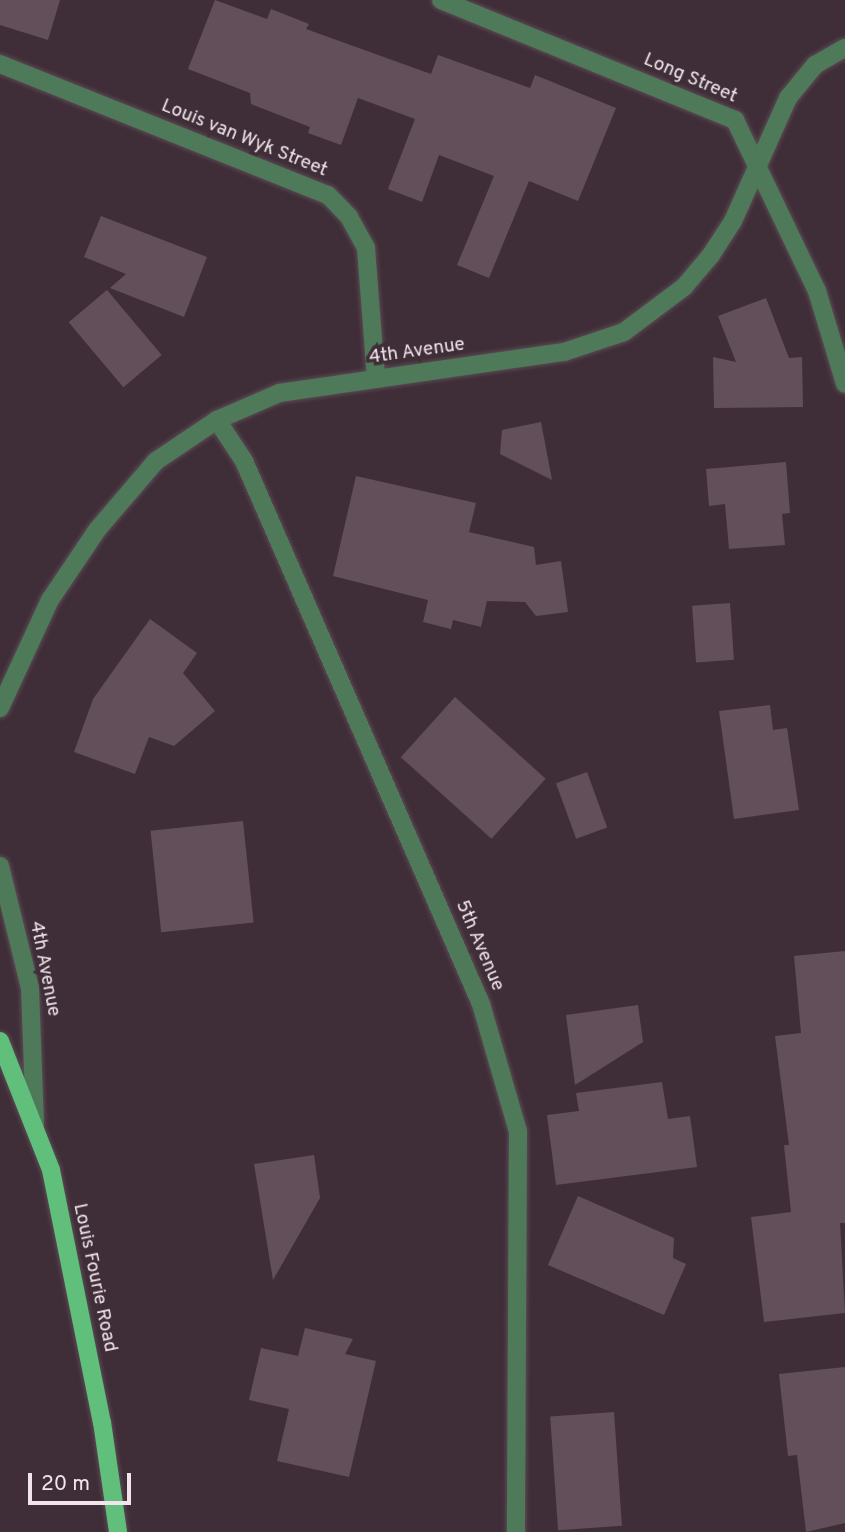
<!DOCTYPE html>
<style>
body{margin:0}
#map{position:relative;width:845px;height:1532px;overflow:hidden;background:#3f2e38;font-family:Overpass,sans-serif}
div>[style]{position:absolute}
.building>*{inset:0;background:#624f5a;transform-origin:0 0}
.roads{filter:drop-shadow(0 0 2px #5b4b55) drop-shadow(0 0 2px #5b4b55)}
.minor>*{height:18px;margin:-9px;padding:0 9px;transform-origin:9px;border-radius:9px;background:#4e7a59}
.major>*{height:18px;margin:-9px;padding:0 9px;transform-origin:9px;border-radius:9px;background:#5fbf7b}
span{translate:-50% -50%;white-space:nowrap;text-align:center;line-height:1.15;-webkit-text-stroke:7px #3f2e38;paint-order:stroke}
.street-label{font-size:19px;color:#f1e5eb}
.scale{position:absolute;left:28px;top:1473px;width:103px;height:32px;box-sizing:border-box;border:4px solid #f1e5eb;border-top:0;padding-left:9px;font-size:21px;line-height:24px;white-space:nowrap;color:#f1e5eb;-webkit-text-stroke:5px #3f2e38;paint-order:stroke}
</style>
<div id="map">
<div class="building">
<i style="clip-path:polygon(0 0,60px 0,48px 40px,0 25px)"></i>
<i style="clip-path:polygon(215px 0,267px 19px,271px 9px,309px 24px,306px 29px,431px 74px,438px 55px,530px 88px,535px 75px,616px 108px,578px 201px,529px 181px,489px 278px,457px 265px,494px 176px,439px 155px,422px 202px,388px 189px,415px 119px,358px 98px,341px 145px,308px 133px,310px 127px,251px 104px,250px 93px,188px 69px)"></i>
<i style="clip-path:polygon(101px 216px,207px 257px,184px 317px,110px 288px,126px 274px,84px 257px)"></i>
<i style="left:107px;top:290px;width:85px;height:50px;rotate:50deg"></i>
<i style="clip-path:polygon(766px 298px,789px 358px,802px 357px,803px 407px,714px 408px,713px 357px,736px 362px,718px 316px)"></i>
<i style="clip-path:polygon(541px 422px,552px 480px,500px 454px,502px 430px)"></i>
<i style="clip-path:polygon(786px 462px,790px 513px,782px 514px,785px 545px,729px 549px,725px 504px,709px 506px,706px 469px)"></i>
<i style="clip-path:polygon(356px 476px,476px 503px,469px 532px,534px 547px,536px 565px,561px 561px,568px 612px,536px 616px,525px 602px,487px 601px,481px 627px,453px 620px,451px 629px,423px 622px,428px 600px,333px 576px)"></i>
<i style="left:730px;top:603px;width:57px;height:38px;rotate:86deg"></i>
<i style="clip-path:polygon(150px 619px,197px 653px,183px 673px,215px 711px,174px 746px,149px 737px,135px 774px,74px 752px,93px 699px)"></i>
<i style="left:455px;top:697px;width:122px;height:81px;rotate:42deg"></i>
<i style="clip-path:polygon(770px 705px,773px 730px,787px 728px,799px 810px,734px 819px,719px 711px)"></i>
<i style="left:587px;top:772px;width:59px;height:33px;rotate:70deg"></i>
<i style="left:243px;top:821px;width:102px;height:93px;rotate:84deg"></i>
<i style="clip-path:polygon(845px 951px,845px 1223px,840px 1223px,845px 1313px,764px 1322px,751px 1217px,791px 1212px,784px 1145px,789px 1145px,775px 1036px,801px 1033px,794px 956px)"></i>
<i style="clip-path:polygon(638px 1005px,643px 1042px,575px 1085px,566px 1015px)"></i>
<i style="clip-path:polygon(662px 1082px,668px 1119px,690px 1116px,697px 1167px,556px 1185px,547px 1115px,579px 1111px,576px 1093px)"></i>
<i style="clip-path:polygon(314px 1155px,320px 1198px,273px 1280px,254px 1164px)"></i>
<i style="clip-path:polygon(578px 1196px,674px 1238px,673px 1258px,686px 1264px,664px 1315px,548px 1265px)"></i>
<i style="clip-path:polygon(305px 1328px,353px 1339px,345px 1354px,376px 1361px,349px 1477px,277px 1461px,289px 1409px,249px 1400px,261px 1348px,298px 1356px)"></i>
<i style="clip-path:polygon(845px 1367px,845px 1523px,806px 1532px,797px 1455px,788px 1456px,779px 1374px)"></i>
<i style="left:614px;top:1412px;width:114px;height:64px;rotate:86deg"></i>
</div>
<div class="roads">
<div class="minor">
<i style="left:441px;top:0;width:318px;rotate:22.2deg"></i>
<i style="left:735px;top:120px;width:190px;rotate:64.4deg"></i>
<i style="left:817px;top:291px;width:97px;rotate:73.2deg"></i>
<i style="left:0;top:64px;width:353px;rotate:21.8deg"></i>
<i style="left:328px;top:195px;width:30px;rotate:46deg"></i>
<i style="left:349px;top:217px;width:35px;rotate:61deg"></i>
<i style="left:366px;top:248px;width:131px;rotate:85.6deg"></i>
<i style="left:217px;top:420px;width:49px;rotate:56.6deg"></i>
<i style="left:244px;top:461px;width:592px;rotate:66.42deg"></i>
<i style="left:481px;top:1004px;width:132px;rotate:73.8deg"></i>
<i style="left:518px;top:1131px;width:401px;rotate:90.3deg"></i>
<i style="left:0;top:708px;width:119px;rotate:-65.2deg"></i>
<i style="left:50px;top:600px;width:84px;rotate:-56.1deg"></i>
<i style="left:97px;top:530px;width:91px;rotate:-49.5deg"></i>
<i style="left:156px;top:461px;width:73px;rotate:-33.9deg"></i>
<i style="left:217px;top:420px;width:68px;rotate:-23.5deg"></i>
<i style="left:279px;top:393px;width:288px;rotate:-8.2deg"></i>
<i style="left:564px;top:352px;width:63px;rotate:-18.4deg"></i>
<i style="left:624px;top:332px;width:75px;rotate:-36.9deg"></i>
<i style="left:684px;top:287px;width:42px;rotate:-49.8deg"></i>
<i style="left:711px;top:255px;width:40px;rotate:-57.1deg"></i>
<i style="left:733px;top:221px;width:135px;rotate:-65.9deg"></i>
<i style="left:788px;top:98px;width:43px;rotate:-50.7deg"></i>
<i style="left:815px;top:65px;width:34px;rotate:-30deg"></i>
<i style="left:0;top:866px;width:126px;rotate:76.2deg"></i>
<i style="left:30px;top:988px;width:136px;rotate:87.9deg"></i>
</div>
<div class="major">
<i style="left:0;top:1041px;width:139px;rotate:68.4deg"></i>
<i style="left:51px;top:1170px;width:257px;rotate:78.6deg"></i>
<i style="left:102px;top:1422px;width:111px;rotate:81.7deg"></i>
</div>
</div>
<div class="street-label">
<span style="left:690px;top:79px;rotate:23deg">Long Street</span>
<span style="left:244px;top:139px;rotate:22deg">Louis van Wyk Street</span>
<span style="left:417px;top:352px;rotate:-8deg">4th Avenue</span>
<span style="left:479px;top:946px;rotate:67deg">5th Avenue</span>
<span style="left:44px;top:969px;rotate:79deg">4th Avenue</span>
<span style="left:94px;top:1278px;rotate:78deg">Louis Fourie Road</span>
</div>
<div class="scale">20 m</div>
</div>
